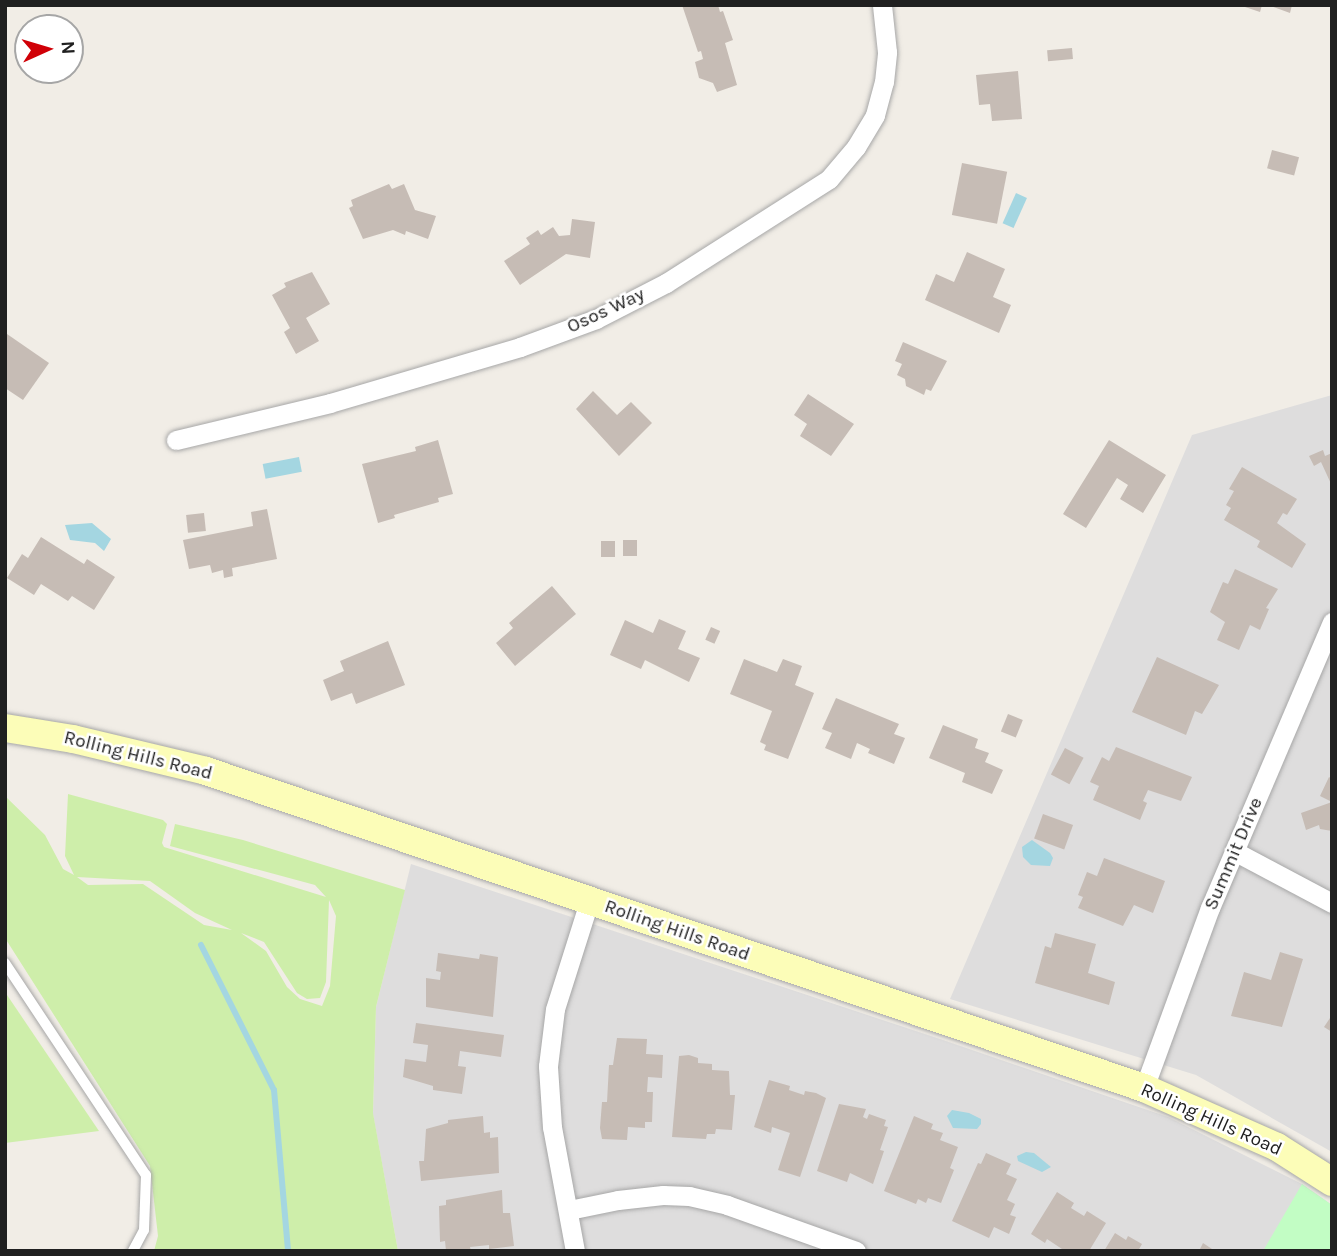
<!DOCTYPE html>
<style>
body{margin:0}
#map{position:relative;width:1337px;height:1256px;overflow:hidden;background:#f1ede6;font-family:Karla,sans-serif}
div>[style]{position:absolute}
.residential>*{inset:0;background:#dedddd}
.grass>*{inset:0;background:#ceeeaa}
.park>*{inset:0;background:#c2fdc4}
.water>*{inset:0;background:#a4d6e1;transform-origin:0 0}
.stream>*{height:6px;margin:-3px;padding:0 3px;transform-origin:3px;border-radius:3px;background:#a4d6e1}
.building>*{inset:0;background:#c6bcb5;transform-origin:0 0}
.roads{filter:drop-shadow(0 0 2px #a7a7a7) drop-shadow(0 0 2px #a7a7a7)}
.lane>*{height:10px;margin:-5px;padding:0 5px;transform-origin:5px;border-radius:5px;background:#fff}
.street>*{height:19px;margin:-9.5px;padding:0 9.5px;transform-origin:9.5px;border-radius:9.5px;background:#fff}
.secondary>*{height:28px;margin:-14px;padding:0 14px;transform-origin:14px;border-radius:14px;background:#fcfdb8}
span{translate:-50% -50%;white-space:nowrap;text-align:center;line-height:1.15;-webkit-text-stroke:5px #fff;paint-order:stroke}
.street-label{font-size:19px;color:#202020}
.frame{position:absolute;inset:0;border:7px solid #202020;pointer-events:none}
.north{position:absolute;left:14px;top:14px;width:70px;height:70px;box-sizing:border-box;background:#fff;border:2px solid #a6a6a6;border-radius:50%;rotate:86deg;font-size:19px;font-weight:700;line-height:28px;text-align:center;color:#202020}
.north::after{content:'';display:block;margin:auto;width:24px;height:32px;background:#d00007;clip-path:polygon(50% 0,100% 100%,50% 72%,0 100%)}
</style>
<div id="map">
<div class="residential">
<i style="clip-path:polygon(1332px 395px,1332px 1152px,1196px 1075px,950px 999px,1192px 435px)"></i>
<i style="clip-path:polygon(411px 864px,943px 1040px,1168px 1117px,1302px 1184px,1332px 1205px,1332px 1251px,398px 1251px,373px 1114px,376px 1007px)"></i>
</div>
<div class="grass">
<i style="clip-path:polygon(evenodd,68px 794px,163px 820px,167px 824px,162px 843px,164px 847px,326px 897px,315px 885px,170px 846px,175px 824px,243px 840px,405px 890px,376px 1007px,373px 1113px,398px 1251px,154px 1251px,158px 1236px,150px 1166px,5px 938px,5px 796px,45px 835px,63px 869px,74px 875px,65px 856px,68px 794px,77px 877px,150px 881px,195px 913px,232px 930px,204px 925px,143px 884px,88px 885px,77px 877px,68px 794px,329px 900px,336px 916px,330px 986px,322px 1006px,300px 999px,287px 987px,266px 951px,241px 933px,264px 942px,297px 993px,307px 999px,320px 998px,326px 982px,329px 900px)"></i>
<i style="clip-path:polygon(5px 992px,99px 1131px,5px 1143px)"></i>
</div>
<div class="park">
<i style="clip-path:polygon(1302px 1184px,1332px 1205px,1332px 1251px,1263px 1251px)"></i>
</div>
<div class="water">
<i style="left:1016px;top:193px;width:12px;height:33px;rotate:24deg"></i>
<i style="left:299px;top:457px;width:15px;height:37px;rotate:79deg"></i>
<i style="clip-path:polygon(92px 523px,111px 539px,104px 551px,95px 543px,70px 540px,65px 525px)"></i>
<i style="clip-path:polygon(1032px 840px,1050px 853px,1053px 858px,1050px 866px,1031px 865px,1023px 857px,1022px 847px)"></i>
<i style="clip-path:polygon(952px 1110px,969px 1113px,981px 1119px,981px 1124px,977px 1129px,953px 1128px,947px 1116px)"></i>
<i style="clip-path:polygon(1026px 1152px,1034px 1153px,1051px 1167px,1042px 1172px,1018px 1161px,1017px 1156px)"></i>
</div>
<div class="stream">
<i style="left:201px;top:945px;width:162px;rotate:63.3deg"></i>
<i style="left:274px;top:1090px;width:162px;rotate:85deg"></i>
</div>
<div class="building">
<i style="clip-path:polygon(682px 5px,718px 5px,720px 12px,723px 11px,733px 40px,725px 43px,737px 85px,717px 92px,713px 83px,699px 78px,695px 62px,703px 59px,701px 51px,698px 52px)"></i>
<i style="clip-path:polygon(1239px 5px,1262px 5px,1260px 12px)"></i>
<i style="clip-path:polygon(1268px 5px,1292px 5px,1290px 13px)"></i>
<i style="left:1072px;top:48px;width:11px;height:25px;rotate:85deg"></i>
<i style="clip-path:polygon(1018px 71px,1022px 119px,992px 121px,990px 104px,979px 105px,976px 75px)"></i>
<i style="left:1272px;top:150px;width:28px;height:19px;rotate:15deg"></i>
<i style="left:962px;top:163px;width:46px;height:53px;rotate:11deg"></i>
<i style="clip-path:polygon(389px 184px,392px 189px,404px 184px,415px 210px,436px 216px,428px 239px,406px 231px,405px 235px,393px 230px,363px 239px,349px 208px,353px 206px,351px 200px)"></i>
<i style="clip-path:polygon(572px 219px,595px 222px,590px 258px,566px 254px,520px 285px,504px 261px,530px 244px,526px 238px,538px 230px,541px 235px,553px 227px,559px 236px,570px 235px)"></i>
<i style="clip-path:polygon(967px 252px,1005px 269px,993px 297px,1011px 305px,999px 333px,925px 300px,936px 274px,954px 282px)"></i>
<i style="clip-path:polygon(312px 272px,330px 304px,306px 318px,319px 341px,296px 354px,284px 332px,290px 328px,272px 295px,286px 287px,284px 283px)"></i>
<i style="clip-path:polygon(7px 334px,49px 363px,23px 400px,5px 388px)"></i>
<i style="clip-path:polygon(903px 342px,947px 361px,931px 391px,926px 389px,924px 395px,906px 386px,905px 379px,897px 375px,902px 364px,895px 361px)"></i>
<i style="clip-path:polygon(593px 391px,617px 415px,631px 402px,652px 423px,619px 456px,576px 409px)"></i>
<i style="clip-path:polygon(808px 394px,854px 424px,831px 456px,800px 436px,807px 424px,794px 415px)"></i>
<i style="clip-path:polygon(438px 440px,453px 494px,438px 498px,439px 502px,394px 515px,395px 518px,378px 523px,362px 464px,416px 451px,415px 447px)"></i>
<i style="clip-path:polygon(1109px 440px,1166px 475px,1143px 513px,1120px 499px,1128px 485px,1117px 478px,1086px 528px,1063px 514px)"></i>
<i style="clip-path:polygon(1323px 450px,1325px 456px,1332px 453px,1332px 486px,1321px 462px,1314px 466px,1309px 456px)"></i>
<i style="clip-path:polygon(1242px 467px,1297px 499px,1287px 515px,1283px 513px,1277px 523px,1306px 544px,1292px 568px,1257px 547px,1260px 541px,1224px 520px,1231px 508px,1226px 505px,1234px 491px,1229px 489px)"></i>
<i style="clip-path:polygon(267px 509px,277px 559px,232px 568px,233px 576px,224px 578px,223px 570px,212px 573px,210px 565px,189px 569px,183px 540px,253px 526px,251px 512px)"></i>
<i style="left:204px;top:513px;width:18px;height:18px;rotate:84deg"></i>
<i style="clip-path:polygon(41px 537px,84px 564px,87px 559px,115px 577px,94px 610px,72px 596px,68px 601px,41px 584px,34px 595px,7px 578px,22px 554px,28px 558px)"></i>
<i style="left:623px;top:540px;width:14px;height:16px"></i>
<i style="left:601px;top:541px;width:14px;height:16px"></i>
<i style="clip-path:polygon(1235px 569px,1278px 589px,1266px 608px,1269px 609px,1260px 630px,1250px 625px,1239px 650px,1217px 640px,1225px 622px,1210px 612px,1223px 582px,1228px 584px)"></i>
<i style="clip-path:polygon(552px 586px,576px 614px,515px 666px,496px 643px,513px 628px,509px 623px)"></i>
<i style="clip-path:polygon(659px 619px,686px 631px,678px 649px,700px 658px,689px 682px,645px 660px,641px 669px,610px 655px,625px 620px,653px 633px)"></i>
<i style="left:711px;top:627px;width:10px;height:14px;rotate:24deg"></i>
<i style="clip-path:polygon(388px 641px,405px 685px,356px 704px,352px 693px,331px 701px,323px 680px,344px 671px,340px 661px)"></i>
<i style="clip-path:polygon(1157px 657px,1219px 685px,1202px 714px,1195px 711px,1186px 735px,1132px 712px)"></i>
<i style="clip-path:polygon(744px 659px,777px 672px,783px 659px,802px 666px,795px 685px,814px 693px,788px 759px,764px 750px,766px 745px,760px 742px,772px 711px,730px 694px)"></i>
<i style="clip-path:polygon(836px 698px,899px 724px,894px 734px,905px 738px,894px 764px,868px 753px,870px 749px,857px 743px,851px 759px,825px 748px,832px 733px,822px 729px)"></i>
<i style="left:1008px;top:714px;width:16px;height:19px;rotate:22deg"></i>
<i style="clip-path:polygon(943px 725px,978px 739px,975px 748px,989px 753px,985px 762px,1003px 770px,992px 794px,962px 782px,965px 773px,929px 758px)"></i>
<i style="clip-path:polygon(1116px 747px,1192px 777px,1181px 801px,1148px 790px,1143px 801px,1147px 803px,1140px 820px,1093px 800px,1099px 786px,1090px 782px,1102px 757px,1109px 761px)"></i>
<i style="left:1065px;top:748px;width:21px;height:30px;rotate:28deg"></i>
<i style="clip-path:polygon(1329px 777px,1332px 779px,1332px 831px,1320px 829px,1319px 825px,1306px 830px,1301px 813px,1332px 802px,1320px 796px)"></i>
<i style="left:1043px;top:814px;width:32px;height:26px;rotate:20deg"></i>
<i style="clip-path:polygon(1104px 858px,1165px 881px,1153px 913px,1134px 905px,1123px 926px,1078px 908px,1083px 897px,1078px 895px,1087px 872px,1097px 876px)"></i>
<i style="clip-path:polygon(1055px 933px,1096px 944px,1088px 973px,1115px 982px,1109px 1005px,1035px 983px,1045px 946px,1051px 948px)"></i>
<i style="clip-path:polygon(1280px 952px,1303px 959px,1282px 1027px,1231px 1016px,1244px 972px,1271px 980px)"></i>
<i style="clip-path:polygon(438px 953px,479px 959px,480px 954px,498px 957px,493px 1017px,426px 1007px,426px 978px,440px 980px,441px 972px,436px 971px)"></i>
<i style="clip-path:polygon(1332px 1015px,1332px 1032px,1324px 1027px)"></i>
<i style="clip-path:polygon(416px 1023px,504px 1035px,501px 1057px,460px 1051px,458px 1066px,466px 1067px,462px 1094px,433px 1090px,433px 1086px,403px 1077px,405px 1059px,426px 1062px,428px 1045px,413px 1043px)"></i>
<i style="clip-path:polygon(617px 1038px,647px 1039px,646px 1054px,663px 1055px,662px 1078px,648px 1077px,647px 1092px,653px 1092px,652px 1122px,645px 1122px,645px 1128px,628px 1127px,627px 1140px,602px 1139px,600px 1128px,602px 1102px,607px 1102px,609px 1065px,613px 1065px)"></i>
<i style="clip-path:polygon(689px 1055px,698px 1058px,698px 1063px,712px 1064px,712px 1070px,729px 1071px,730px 1095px,735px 1095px,732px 1130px,716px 1129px,715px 1134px,707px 1134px,706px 1139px,672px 1137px,679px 1056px)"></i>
<i style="clip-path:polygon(769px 1080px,790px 1086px,789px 1090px,804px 1095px,805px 1091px,816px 1093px,826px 1098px,800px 1177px,778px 1170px,790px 1133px,772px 1127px,771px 1133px,754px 1127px)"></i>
<i style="clip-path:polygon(839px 1104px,866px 1109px,863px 1117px,867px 1119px,869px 1114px,886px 1120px,884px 1126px,888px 1127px,880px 1150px,884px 1151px,873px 1184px,850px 1173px,847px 1182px,817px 1171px)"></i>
<i style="clip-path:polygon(483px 1116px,484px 1133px,490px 1132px,490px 1138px,498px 1137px,499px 1173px,421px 1181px,419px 1161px,424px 1161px,426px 1129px,448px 1123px,448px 1120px)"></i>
<i style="clip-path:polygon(914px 1116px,933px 1124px,931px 1129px,943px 1133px,940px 1140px,958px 1147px,950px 1168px,954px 1170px,941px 1203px,928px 1198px,926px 1203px,918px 1199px,916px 1204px,884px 1191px)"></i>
<i style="clip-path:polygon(986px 1153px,1011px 1164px,1006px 1174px,1017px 1179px,1007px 1200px,1015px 1204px,1010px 1215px,1016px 1217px,1009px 1234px,994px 1227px,989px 1238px,952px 1221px,978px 1163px,981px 1164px)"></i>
<i style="clip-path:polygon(502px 1190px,503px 1213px,510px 1213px,514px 1246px,489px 1249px,489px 1245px,470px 1247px,471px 1251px,446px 1251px,445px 1241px,440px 1242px,439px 1206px,446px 1205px,446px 1200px)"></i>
<i style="clip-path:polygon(1057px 1192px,1074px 1203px,1071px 1208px,1084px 1216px,1087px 1211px,1106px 1223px,1089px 1251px,1061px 1251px,1062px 1249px,1047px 1239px,1045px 1243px,1031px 1234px)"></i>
<i style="clip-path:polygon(1115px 1233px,1126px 1240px,1128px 1236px,1142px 1244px,1138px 1251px,1104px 1251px)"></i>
<i style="clip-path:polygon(1203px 1243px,1215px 1251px,1199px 1251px)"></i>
</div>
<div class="roads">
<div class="lane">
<i style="left:5px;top:963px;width:255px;rotate:56.4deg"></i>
<i style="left:146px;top:1175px;width:55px;rotate:92.1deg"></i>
<i style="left:144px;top:1230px;width:24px;rotate:118deg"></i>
</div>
<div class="street">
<i style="left:176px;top:440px;width:158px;rotate:-13.5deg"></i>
<i style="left:330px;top:403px;width:198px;rotate:-16.4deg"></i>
<i style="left:520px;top:347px;width:81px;rotate:-20.2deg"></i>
<i style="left:596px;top:319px;width:79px;rotate:-27.2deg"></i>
<i style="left:666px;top:283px;width:193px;rotate:-32.5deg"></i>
<i style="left:829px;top:179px;width:42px;rotate:-49.8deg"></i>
<i style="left:856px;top:147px;width:37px;rotate:-59deg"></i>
<i style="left:875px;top:115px;width:34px;rotate:-75deg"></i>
<i style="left:884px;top:82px;width:30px;rotate:-84deg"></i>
<i style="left:887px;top:52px;width:47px;rotate:-96.1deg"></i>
<i style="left:1236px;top:852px;width:109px;rotate:28deg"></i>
<i style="left:1144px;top:1088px;width:192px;rotate:-69.9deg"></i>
<i style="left:1210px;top:908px;width:311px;rotate:-66.9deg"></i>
<i style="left:569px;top:1210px;width:50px;rotate:-11.5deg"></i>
<i style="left:618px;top:1200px;width:45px;rotate:-6.3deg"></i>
<i style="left:663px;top:1195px;width:26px;rotate:2deg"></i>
<i style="left:689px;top:1196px;width:39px;rotate:13deg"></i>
<i style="left:727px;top:1205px;width:137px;rotate:19.6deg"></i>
<i style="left:575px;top:1251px;width:126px;rotate:-100.5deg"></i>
<i style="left:552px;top:1127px;width:61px;rotate:-93.8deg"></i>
<i style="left:548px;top:1066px;width:57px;rotate:-83deg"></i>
<i style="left:555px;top:1009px;width:112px;rotate:-72.4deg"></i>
</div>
<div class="secondary">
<i style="left:5px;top:728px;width:69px;rotate:9.2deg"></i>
<i style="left:73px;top:739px;width:137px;rotate:13.5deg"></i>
<i style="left:206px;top:771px;width:990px;rotate:18.67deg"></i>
<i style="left:1144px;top:1088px;width:145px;rotate:23.9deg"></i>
<i style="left:1277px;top:1147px;width:65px;rotate:32.5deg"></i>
</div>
</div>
<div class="street-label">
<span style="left:606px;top:311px;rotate:-25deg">Osos Way</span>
<span style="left:138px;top:756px;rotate:14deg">Rolling Hills Road</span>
<span style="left:1234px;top:854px;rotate:-67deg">Summit Drive</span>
<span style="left:677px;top:931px;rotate:19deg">Rolling Hills Road</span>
<span style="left:1211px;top:1120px;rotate:24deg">Rolling Hills Road</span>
</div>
<div class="frame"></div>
<div class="north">N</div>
</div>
